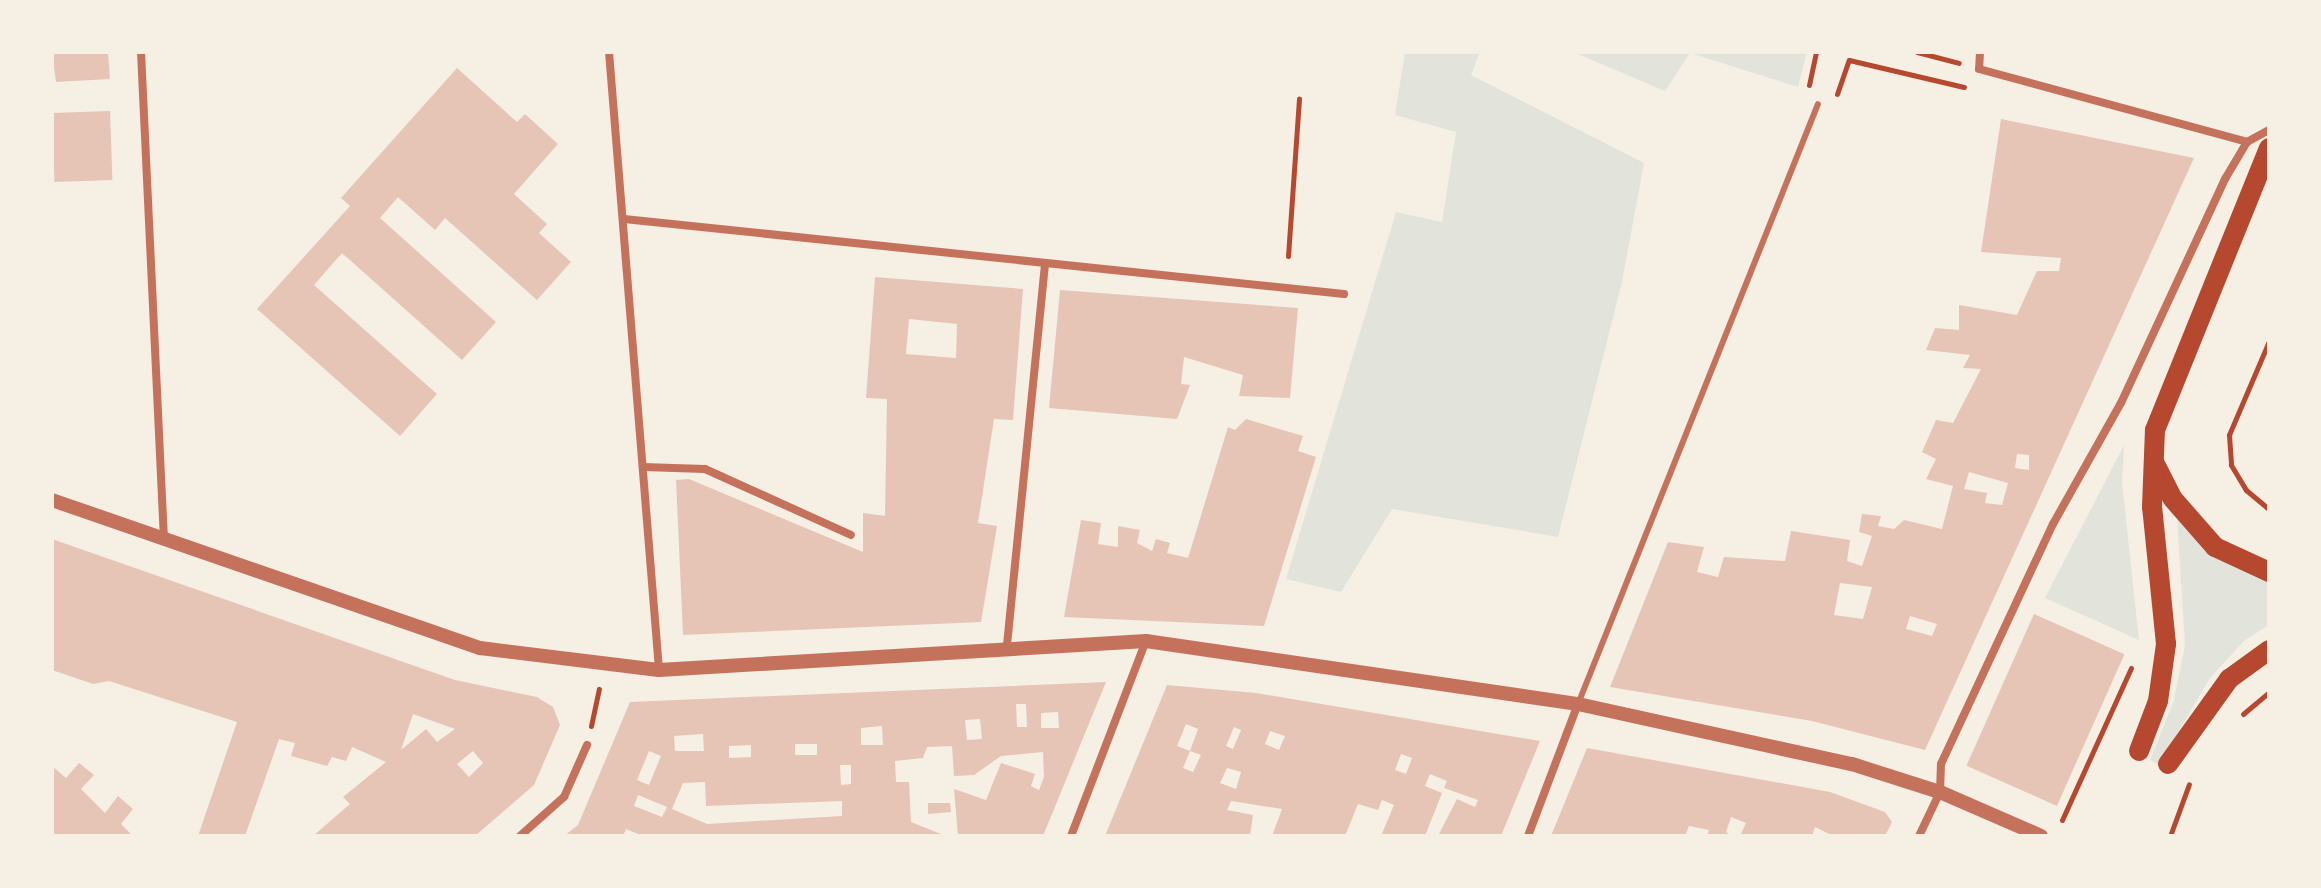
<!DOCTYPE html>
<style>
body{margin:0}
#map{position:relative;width:2321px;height:888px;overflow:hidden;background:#f6efe4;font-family:Raleway,sans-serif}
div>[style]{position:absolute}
.green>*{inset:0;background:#e2e4dc}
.building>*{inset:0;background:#e6c5b7;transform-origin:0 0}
.path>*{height:5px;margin:-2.5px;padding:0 2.5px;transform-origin:2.5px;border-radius:2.5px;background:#b5482f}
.service>*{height:6px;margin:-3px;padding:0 3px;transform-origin:3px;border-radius:3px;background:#c5725c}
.minor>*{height:8px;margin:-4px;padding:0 4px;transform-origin:4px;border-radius:4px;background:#c5725c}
.tertiary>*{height:14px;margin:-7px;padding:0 7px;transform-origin:7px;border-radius:7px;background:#c5725c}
.primary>*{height:20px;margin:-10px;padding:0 10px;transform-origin:10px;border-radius:10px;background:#b5482f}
span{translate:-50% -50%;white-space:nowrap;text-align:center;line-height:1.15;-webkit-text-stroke:8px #f6efe4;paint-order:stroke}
.frame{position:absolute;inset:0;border:54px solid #f6efe4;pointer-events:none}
</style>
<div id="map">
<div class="green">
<i style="clip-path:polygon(1405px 52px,1480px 52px,1471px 75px,1644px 163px,1622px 282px,1558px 537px,1392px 509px,1341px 592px,1286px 579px,1396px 212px,1442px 222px,1456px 132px,1395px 115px)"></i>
<i style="clip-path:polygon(1573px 52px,1807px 52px,1798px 87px,1690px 53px,1665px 91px)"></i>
<i style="clip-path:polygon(2124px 445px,2122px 482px,2139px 640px,2045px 598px)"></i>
<i style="clip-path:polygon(2177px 518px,2219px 559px,2269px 581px,2269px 625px,2245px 640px,2210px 678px,2159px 765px,2150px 760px,2174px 700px,2185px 645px)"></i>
</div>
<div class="building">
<i style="clip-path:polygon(52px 52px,108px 52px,110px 79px,56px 82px)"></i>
<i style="clip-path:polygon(457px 68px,517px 122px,525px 114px,558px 144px,514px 194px,547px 224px,539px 233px,571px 262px,537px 300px,445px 218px,435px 230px,398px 197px,380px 218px,496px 322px,462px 360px,342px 253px,314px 285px,437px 394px,400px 436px,257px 309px,350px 206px,341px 198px)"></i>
<i style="left:110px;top:111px;width:69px;height:58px;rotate:88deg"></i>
<i style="clip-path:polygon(evenodd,2001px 119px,2194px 158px,1925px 750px,1812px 721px,1610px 687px,1668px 542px,1704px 547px,1697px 572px,1718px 577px,1724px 557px,1785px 561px,1791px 531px,1850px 540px,1847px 561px,1862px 566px,1872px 536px,1859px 532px,1862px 514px,1881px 516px,1878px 526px,1894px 529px,1904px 520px,1942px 529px,1953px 486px,1926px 479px,1936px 459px,1922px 452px,1936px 420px,1953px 423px,1981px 369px,1963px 368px,1970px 355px,1926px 350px,1935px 328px,1959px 330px,1959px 305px,2017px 315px,2037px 271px,2059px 271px,2061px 258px,1981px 252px,2001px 119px,2017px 454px,2029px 455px,2029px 470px,2015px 468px,2017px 454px,2001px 119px,1969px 472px,2008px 483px,2002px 505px,1985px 503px,1987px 493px,1964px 489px,1969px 472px,2001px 119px,1840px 583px,1872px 587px,1863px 619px,1834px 615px,1840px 583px,2001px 119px,1910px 616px,1937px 624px,1932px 636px,1906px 629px,1910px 616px)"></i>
<i style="clip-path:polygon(evenodd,875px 277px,1023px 289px,1013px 420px,994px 419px,978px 523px,997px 526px,981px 622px,683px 635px,676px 480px,689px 479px,863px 552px,863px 513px,885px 516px,887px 399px,866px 398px,875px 277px,909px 319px,957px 324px,956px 358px,906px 354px,909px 319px)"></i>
<i style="clip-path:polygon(1060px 290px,1298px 308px,1290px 398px,1239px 396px,1243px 375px,1184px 357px,1181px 384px,1190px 385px,1177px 419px,1049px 408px)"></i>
<i style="clip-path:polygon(1246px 419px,1303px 436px,1298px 451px,1316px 457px,1264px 626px,1064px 617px,1081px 520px,1101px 523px,1098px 544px,1118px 547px,1118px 526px,1140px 530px,1137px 543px,1152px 551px,1156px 539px,1170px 543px,1167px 553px,1188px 558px,1228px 427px,1235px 430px)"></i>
<i style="clip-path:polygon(evenodd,52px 539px,455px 680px,537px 697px,553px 707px,560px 725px,534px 785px,475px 836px,313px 836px,350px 804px,343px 797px,386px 762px,352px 747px,346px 761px,332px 757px,327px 766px,291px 756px,295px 743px,279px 739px,245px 836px,198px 836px,237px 722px,109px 681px,93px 684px,52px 670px,52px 539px,413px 714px,455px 729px,437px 742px,426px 729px,401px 750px,413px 714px,52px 539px,473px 751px,483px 763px,469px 777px,457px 764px,473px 751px)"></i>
<i style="left:2034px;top:614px;width:99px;height:166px;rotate:24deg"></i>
<i style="clip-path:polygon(evenodd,1106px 682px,1043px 836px,958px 836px,954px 789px,986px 800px,1001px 763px,1035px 774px,1031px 786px,1039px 790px,1044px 777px,1043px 752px,1001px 756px,974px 775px,954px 776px,952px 746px,927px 747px,923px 758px,895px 761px,896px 782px,909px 782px,911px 822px,946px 836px,643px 836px,626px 829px,623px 836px,564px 836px,578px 825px,630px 702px,1106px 682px,1016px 704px,1026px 704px,1027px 727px,1017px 727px,1016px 704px,1106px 682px,1058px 712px,1059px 728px,1041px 728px,1041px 713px,1058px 712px,1106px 682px,980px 719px,982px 739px,967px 740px,965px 720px,980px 719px,1106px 682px,882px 726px,883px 745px,861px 745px,861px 728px,882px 726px,1106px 682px,703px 734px,704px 751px,675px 751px,674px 736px,703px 734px,1106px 682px,795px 744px,817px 744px,817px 755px,795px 755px,795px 744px,1106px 682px,751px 745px,751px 757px,729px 758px,729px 746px,751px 745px,1106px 682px,649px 751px,661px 756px,649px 785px,637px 780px,649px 751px,1106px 682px,840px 765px,851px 765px,851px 784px,841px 785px,840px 765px,1106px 682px,705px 782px,706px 806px,842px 801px,842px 816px,707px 824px,672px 809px,683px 783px,705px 782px,1106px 682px,638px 795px,667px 807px,662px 817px,634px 806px,638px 795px)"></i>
<i style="clip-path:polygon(evenodd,1167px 685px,1256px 693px,1540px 741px,1501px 836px,1439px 834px,1457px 799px,1475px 807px,1478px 800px,1444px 788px,1447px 781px,1430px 774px,1425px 786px,1442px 793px,1425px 836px,1381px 836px,1394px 805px,1382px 800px,1378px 810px,1358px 804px,1345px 836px,1272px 836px,1282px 809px,1231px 801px,1227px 810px,1253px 815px,1250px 836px,1105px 836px,1167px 685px,1186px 724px,1198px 729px,1190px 751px,1177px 746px,1186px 724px,1167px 685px,1234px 727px,1241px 730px,1233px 749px,1226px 746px,1234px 727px,1167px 685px,1270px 731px,1285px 736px,1279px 750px,1265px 744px,1270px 731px,1167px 685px,1190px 751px,1201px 755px,1193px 772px,1183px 768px,1190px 751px,1167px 685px,1401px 754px,1412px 758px,1406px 774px,1395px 770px,1401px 754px,1167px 685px,1227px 768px,1241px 772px,1236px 789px,1220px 783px,1227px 768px)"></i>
<i style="clip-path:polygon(1587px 748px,1830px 792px,1885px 812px,1892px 822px,1885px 836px,1833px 836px,1815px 827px,1812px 836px,1740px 836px,1746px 823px,1731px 817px,1726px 832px,1732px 836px,1707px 836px,1709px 830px,1689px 826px,1685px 836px,1551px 836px)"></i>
<i style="clip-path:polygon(79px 763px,94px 775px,81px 789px,105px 813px,118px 796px,133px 809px,121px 824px,133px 836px,52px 836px,52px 766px,66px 778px)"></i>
<i style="clip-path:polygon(928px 803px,950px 803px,951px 812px,928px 814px)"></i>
</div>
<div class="path">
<i style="left:1917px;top:52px;width:43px;rotate:14.7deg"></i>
<i style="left:1809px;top:85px;width:34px;rotate:-78deg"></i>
<i style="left:1837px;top:94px;width:36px;rotate:-71deg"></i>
<i style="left:1849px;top:60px;width:118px;rotate:13.2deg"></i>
<i style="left:1288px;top:256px;width:158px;rotate:-86deg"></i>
<i style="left:2269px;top:341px;width:102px;rotate:113.1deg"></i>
<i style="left:2229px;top:435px;width:30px;rotate:86deg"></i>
<i style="left:2231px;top:465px;width:29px;rotate:59deg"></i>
<i style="left:2246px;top:490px;width:30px;rotate:40deg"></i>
<i style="left:2243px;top:714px;width:34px;rotate:-40deg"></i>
<i style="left:591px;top:726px;width:38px;rotate:-78deg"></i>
<i style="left:2062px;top:820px;width:167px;rotate:-65.6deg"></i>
<i style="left:2170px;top:836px;width:55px;rotate:-69.9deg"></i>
</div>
<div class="service">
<i style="left:1578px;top:704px;width:646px;rotate:-68.2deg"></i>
</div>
<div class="minor">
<i style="left:141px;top:52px;width:488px;rotate:87.3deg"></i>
<i style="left:609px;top:52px;width:620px;rotate:85.37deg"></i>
<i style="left:1980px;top:52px;width:17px;rotate:93deg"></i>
<i style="left:1979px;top:69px;width:278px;rotate:15.2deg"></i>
<i style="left:624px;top:219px;width:724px;rotate:5.95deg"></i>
<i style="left:643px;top:467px;width:62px;rotate:1.8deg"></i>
<i style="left:705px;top:469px;width:160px;rotate:24.3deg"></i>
<i style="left:1007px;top:645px;width:383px;rotate:-84.3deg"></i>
<i style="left:520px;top:836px;width:59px;rotate:-41.6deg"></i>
<i style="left:564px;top:797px;width:57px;rotate:-66.1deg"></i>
<i style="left:1071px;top:836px;width:209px;rotate:-69deg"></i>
<i style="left:1528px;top:836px;width:141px;rotate:-69.3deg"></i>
<i style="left:1919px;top:836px;width:49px;rotate:-64.5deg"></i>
<i style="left:1940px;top:792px;width:28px;rotate:-88deg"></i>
<i style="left:1941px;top:764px;width:265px;rotate:-65deg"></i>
<i style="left:2053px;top:524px;width:139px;rotate:-60.7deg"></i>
<i style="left:2121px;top:403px;width:247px;rotate:-65.1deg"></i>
<i style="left:2225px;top:179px;width:43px;rotate:-59.3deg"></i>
<i style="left:2247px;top:142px;width:25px;rotate:-29deg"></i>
</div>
<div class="tertiary">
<i style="left:52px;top:500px;width:453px;rotate:19.1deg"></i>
<i style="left:480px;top:648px;width:180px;rotate:7deg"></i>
<i style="left:659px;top:670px;width:488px;rotate:-3.4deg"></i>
<i style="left:1146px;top:641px;width:437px;rotate:8.3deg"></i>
<i style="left:1578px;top:704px;width:280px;rotate:12.4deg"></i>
<i style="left:1852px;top:764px;width:92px;rotate:17.7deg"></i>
<i style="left:1940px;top:792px;width:110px;rotate:23.5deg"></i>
</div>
<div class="primary">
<i style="left:2155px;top:464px;width:39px;rotate:63deg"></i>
<i style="left:2173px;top:499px;width:64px;rotate:48.8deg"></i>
<i style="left:2215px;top:547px;width:60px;rotate:24.8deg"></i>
<i style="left:2139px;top:751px;width:53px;rotate:-69.2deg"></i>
<i style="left:2158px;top:701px;width:58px;rotate:-82deg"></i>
<i style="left:2166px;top:644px;width:138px;rotate:-95.8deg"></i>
<i style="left:2152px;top:507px;width:77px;rotate:-87.8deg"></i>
<i style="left:2155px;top:430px;width:304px;rotate:-68deg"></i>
<i style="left:2168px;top:764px;width:105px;rotate:-54.3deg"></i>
<i style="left:2229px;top:679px;width:49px;rotate:-35.9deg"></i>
</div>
<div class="frame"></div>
</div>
